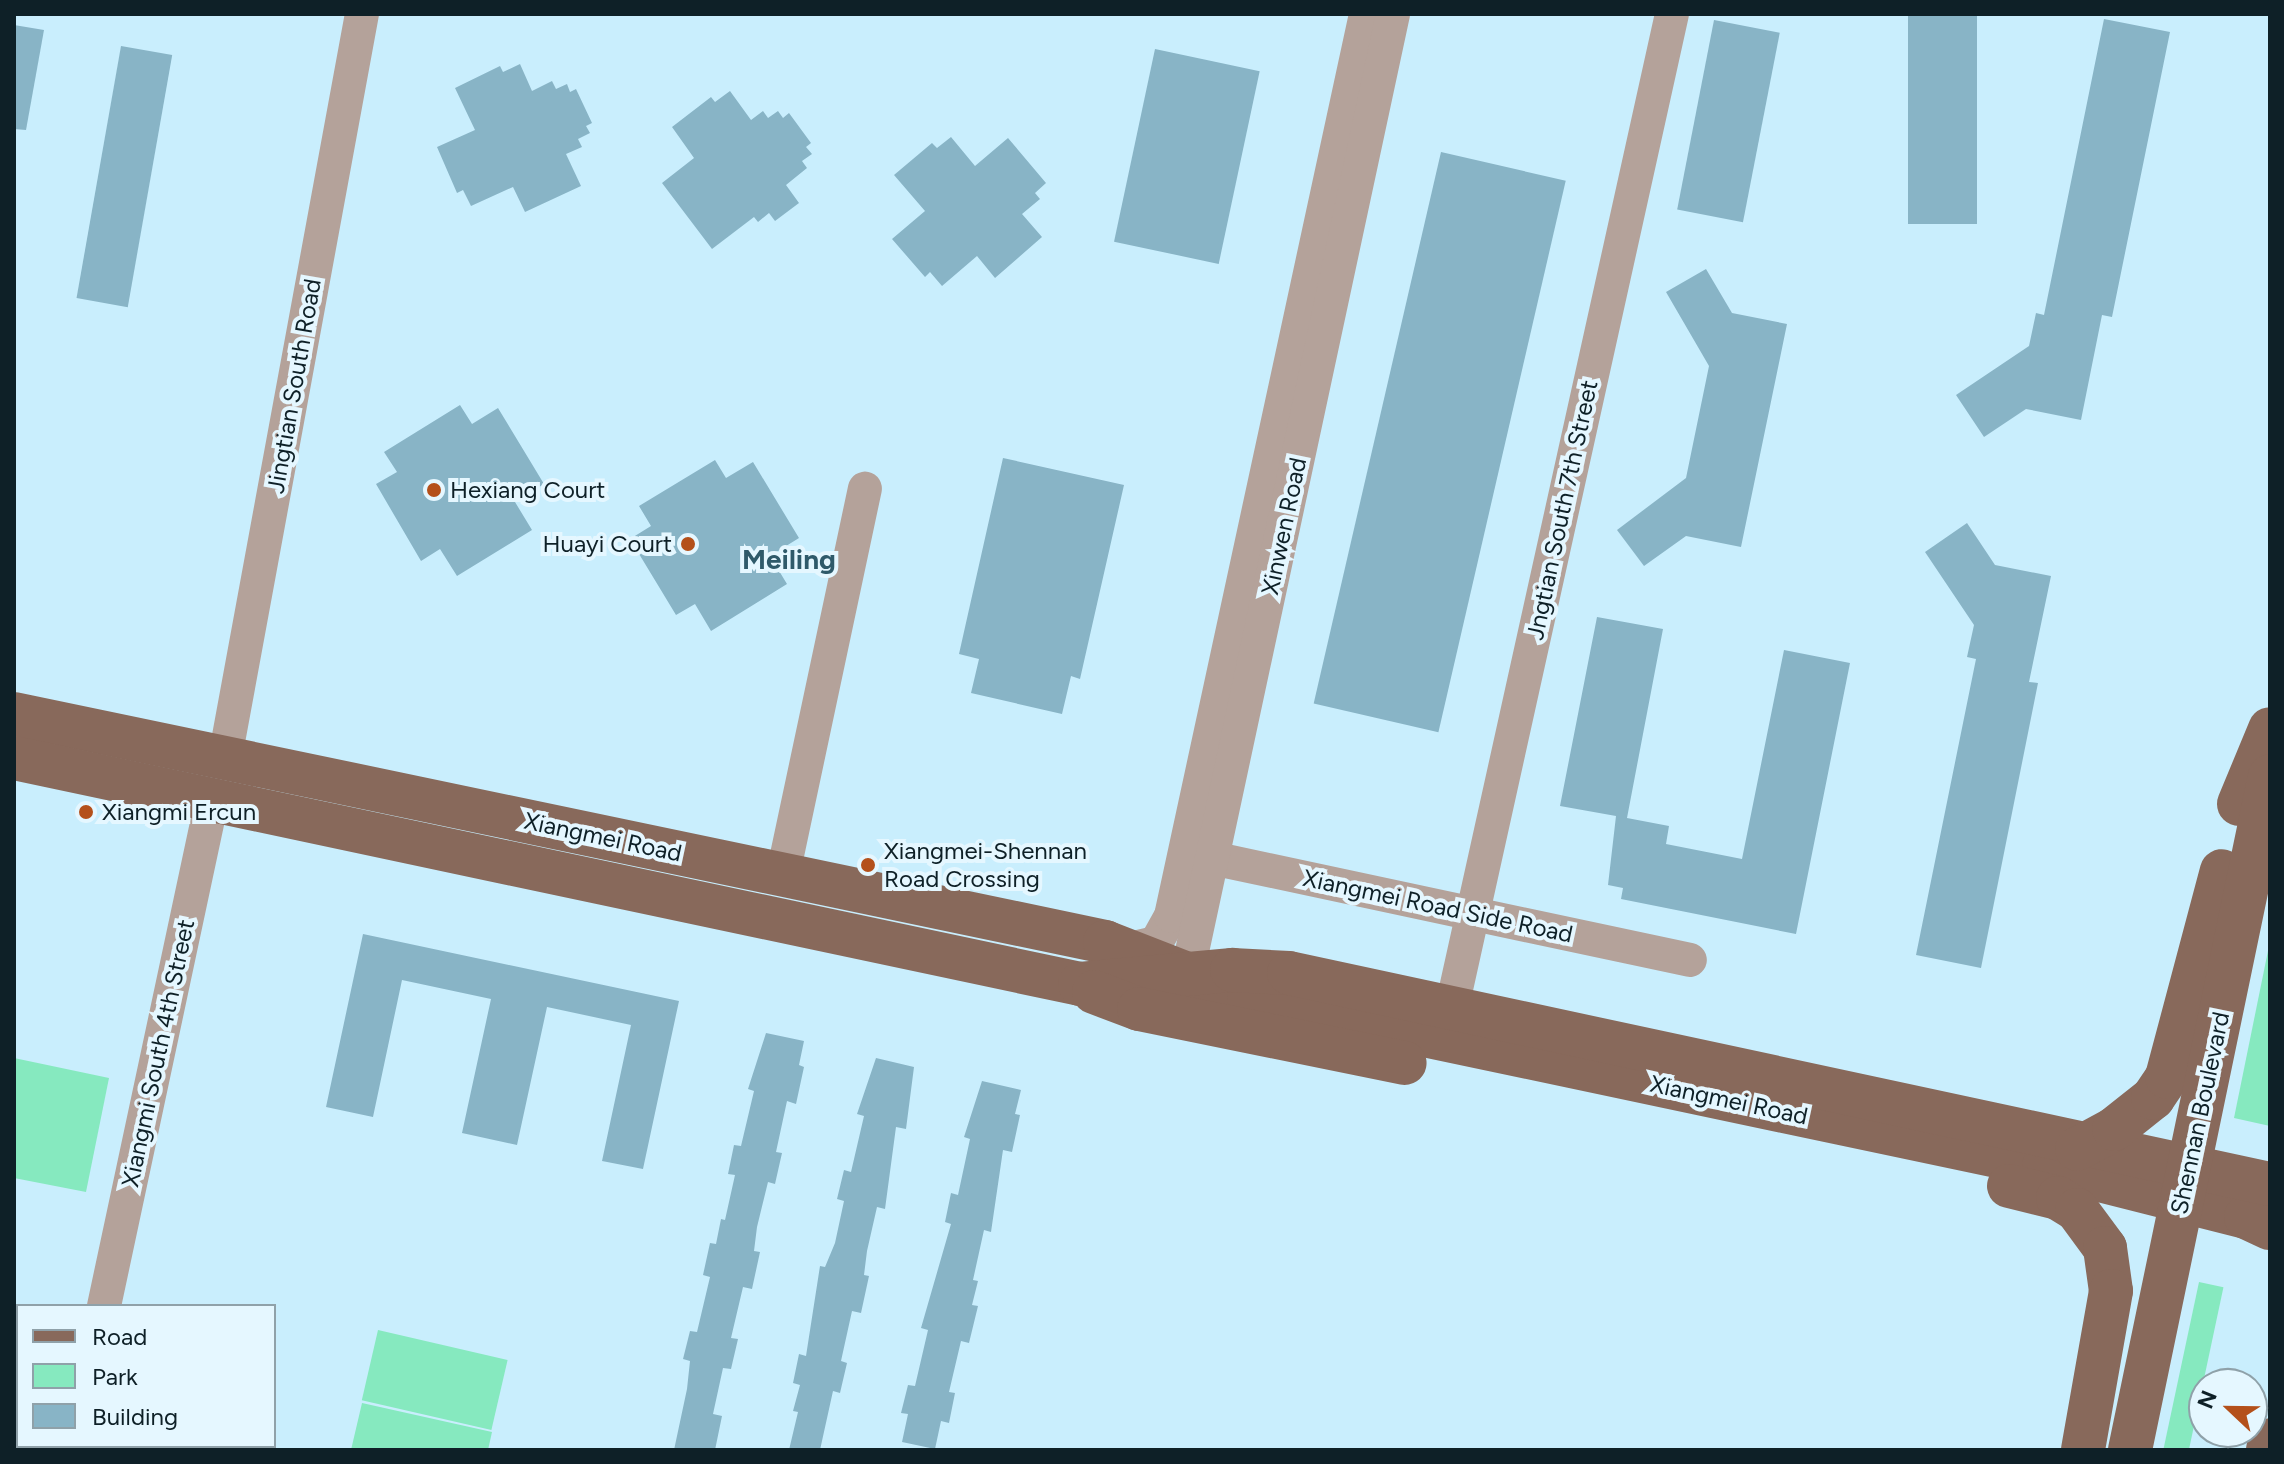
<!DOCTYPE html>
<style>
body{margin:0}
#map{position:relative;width:2284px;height:1464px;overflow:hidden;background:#c9eefd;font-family:Figtree,sans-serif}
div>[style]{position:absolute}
.green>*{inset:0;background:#86e9bf;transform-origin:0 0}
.building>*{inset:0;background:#88b4c6;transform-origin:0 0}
.minor>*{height:34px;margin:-17px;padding:0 17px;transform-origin:17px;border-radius:17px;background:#b4a29a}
.major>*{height:44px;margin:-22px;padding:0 22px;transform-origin:22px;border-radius:22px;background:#88695b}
.dots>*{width:22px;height:22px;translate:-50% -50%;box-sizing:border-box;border:4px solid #e5f7ff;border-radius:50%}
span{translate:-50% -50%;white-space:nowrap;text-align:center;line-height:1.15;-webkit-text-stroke:8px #e5f7ff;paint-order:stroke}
.street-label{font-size:24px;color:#0e2027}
.poi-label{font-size:24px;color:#0e2027}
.left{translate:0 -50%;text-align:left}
.right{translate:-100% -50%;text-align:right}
.quarter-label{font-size:28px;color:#2f5a6a;font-weight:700}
.frame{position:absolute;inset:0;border:16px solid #0e2027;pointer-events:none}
.legend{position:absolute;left:16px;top:1304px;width:260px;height:144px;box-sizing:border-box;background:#e5f7ff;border:2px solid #8fa1a9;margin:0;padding:10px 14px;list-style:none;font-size:24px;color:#0e2027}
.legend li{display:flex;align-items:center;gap:16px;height:40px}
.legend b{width:40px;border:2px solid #8fa1a9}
.north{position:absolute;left:2188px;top:1368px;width:80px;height:80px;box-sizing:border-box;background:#e5f7ff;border:2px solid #8fa1a9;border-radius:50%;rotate:292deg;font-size:22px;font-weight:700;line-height:32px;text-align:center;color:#0e2027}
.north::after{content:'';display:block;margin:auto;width:28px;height:36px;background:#b4501a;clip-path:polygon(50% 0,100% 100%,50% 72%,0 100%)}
</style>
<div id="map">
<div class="green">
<i style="clip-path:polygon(2270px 941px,2270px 1126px,2234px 1118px)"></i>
<i style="clip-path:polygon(14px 1058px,109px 1078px,86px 1192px,14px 1178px)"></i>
<i style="left:2199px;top:1282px;width:25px;height:172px;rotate:12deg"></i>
<i style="left:378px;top:1330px;width:133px;height:72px;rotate:13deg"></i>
<i style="clip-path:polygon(362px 1403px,492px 1432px,488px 1450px,351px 1450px)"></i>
</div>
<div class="building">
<i style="left:1908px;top:14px;width:69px;height:210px"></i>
<i style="clip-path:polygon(2104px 19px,2170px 32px,2112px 317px,2102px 315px,2081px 420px,2026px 409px,1984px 437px,1956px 395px,2029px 346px,2036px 313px,2044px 315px)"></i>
<i style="left:1714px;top:20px;width:67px;height:193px;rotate:11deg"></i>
<i style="clip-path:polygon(14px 25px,44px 30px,26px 130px,14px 129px)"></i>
<i style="left:121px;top:46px;width:52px;height:256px;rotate:10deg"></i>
<i style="left:1155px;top:49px;width:107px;height:197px;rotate:12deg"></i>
<i style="clip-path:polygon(520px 64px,532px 91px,552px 81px,556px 89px,567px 84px,570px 92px,576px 89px,592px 123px,586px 126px,590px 133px,578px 139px,582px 147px,566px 154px,581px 186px,525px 212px,513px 187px,471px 206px,463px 190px,457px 193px,437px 147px,475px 130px,455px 88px,500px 66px,503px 72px)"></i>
<i style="clip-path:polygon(730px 91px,751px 120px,763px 111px,768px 118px,778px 111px,783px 118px,789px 113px,811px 143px,806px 147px,812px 154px,802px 161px,807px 168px,786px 185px,799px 203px,775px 221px,769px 213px,758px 222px,754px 217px,712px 249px,662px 183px,694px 158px,672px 127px,711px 97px,715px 102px)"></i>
<i style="clip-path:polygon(951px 137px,975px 166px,1008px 138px,1046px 183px,1035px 193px,1040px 199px,1022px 214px,1042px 237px,995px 278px,977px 256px,942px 286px,930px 272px,925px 277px,892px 239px,925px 211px,894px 175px,932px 143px,937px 148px)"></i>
<i style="left:1441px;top:152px;width:128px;height:566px;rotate:13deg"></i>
<i style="clip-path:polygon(1706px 269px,1732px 313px,1787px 324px,1741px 547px,1686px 536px,1644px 566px,1617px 530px,1686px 478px,1709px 366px,1666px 292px)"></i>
<i style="clip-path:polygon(460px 405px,472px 424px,498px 408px,544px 484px,515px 502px,532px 530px,457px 576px,440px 549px,421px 561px,376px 484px,397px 472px,384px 452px)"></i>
<i style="clip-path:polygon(1003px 458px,1124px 485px,1080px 679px,1071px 676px,1062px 714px,971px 693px,979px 659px,959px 654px)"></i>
<i style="clip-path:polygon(715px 460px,726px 478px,753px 462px,799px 538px,770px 556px,787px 584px,711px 631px,695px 604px,676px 615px,630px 539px,651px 526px,639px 506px)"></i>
<i style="clip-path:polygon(1967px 523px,1995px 565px,2051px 576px,2029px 682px,2038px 683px,1981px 968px,1916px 955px,1976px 659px,1967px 657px,1974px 625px,1925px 552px)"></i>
<i style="clip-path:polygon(1597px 617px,1663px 629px,1627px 818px,1669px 826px,1666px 844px,1742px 859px,1784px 650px,1850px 663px,1796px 934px,1621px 899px,1623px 888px,1608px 885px,1616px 816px,1560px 806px)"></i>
<i style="clip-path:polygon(363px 934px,679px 1001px,643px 1169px,602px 1161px,631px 1025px,547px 1007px,517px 1145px,462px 1133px,491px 999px,402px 980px,373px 1117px,326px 1107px)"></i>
<i style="clip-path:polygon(766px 1033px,804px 1041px,799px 1065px,804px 1067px,796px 1104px,787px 1101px,776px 1152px,782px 1153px,775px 1184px,768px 1182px,757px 1227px,754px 1251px,760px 1252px,752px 1289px,743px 1287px,731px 1338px,738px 1339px,731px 1369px,723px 1368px,713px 1414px,722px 1416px,715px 1450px,674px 1450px,687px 1389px,690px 1361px,683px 1359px,690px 1331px,697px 1332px,710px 1277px,703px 1275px,710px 1243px,716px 1244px,721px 1219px,725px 1220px,735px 1175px,728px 1174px,734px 1145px,741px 1146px,754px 1091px,748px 1089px)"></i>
<i style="clip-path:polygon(876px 1058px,914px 1067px,906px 1129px,896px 1127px,885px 1209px,877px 1207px,867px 1251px,864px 1275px,869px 1276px,861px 1313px,852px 1311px,841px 1361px,847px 1363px,840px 1393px,833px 1391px,820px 1450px,789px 1450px,798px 1412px,793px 1411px,800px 1385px,793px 1383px,799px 1354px,806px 1356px,820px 1266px,825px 1267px,835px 1243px,844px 1201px,837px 1199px,844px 1170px,851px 1172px,864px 1116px,857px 1114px)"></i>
<i style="clip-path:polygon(982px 1081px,1021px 1090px,1015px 1114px,1020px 1115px,1012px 1152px,1003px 1150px,991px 1232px,984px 1230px,973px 1280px,978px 1281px,972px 1305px,978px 1306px,969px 1343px,961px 1341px,949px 1392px,955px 1393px,949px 1423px,941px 1421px,935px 1449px,902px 1442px,908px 1414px,901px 1413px,908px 1385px,915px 1386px,928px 1330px,921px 1328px,951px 1224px,945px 1222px,951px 1193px,958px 1195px,970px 1139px,964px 1137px)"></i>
</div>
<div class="minor">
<i style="left:225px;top:758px;width:757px;rotate:-79.57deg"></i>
<i style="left:1193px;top:854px;width:508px;rotate:12.04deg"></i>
<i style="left:783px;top:874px;width:394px;rotate:-78deg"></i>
<i style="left:1129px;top:949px;width:28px;rotate:-13deg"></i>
<i style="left:1156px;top:943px;width:31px;rotate:-61deg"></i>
<i style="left:1171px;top:916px;width:923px;rotate:-77.8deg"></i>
<i style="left:1187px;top:975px;width:983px;rotate:-77.9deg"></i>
<i style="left:1452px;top:1007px;width:1017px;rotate:-77.51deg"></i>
<i style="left:104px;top:1306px;width:517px;rotate:-77.95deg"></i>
<i style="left:73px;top:1450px;width:4px;rotate:-76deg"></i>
</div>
<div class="major">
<i style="left:14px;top:714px;width:1115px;rotate:11.8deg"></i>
<i style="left:1105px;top:942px;width:155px;rotate:21.3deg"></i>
<i style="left:1249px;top:998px;width:813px;rotate:11.93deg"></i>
<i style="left:2044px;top:1166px;width:208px;rotate:14.2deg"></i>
<i style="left:2246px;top:1217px;width:26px;rotate:25deg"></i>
<i style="left:14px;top:758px;width:1090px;rotate:11.97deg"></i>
<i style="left:1080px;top:984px;width:153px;rotate:-5.3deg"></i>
<i style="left:1232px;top:970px;width:57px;rotate:3deg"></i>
<i style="left:1289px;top:973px;width:1003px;rotate:12.14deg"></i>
<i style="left:2239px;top:804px;width:81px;rotate:-67.5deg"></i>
<i style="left:1094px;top:992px;width:48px;rotate:20.7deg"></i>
<i style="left:1139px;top:1009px;width:271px;rotate:11.5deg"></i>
<i style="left:2077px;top:1149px;width:42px;rotate:-28.4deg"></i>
<i style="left:2114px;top:1129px;width:50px;rotate:-38.5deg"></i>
<i style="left:2153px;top:1098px;width:25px;rotate:-56deg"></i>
<i style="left:2167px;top:1077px;width:213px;rotate:-75.1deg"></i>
<i style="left:2009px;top:1186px;width:50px;rotate:13.8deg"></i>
<i style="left:2058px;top:1198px;width:22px;rotate:32deg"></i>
<i style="left:2077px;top:1210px;width:47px;rotate:53.6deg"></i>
<i style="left:2105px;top:1248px;width:43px;rotate:82.1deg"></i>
<i style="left:2111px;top:1291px;width:161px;rotate:100deg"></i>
<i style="left:2130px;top:1450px;width:688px;rotate:-78.27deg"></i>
<i style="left:2268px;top:1450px;width:10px;rotate:-79deg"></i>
</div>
<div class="dots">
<i style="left:434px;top:490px;background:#b4501a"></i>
<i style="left:688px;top:544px;background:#b4501a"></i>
<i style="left:86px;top:812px;background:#b4501a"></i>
<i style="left:868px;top:865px;background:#b4501a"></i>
</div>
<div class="street-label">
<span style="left:294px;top:386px;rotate:-80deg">Jingtian South Road</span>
<span style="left:1562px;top:510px;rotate:-78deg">Jngtian South 7th Street</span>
<span style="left:1284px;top:526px;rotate:-78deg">Xinwen Road</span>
<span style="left:603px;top:837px;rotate:12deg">Xiangmei Road</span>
<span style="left:1438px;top:906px;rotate:12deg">Xiangmei Road Side Road</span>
<span style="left:158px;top:1053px;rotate:-78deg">Xiangmi South 4th Street</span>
<span style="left:1729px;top:1100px;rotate:12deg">Xiangmei Road</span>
<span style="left:2200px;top:1113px;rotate:-78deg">Shennan Boulevard</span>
</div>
<div class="poi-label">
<span class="left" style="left:450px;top:490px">Hexiang Court</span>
<span class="right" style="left:672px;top:544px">Huayi Court</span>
<span class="left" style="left:102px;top:812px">Xiangmi Ercun</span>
<span class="left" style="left:884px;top:865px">Xiangmei-Shennan<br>Road Crossing</span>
</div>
<div class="quarter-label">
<span style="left:789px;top:559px">Meiling</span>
</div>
<div class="frame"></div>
<ul class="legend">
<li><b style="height:10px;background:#88695b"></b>Road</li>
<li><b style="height:22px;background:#86e9bf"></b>Park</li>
<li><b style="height:22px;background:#88b4c6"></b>Building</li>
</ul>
<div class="north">N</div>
</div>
